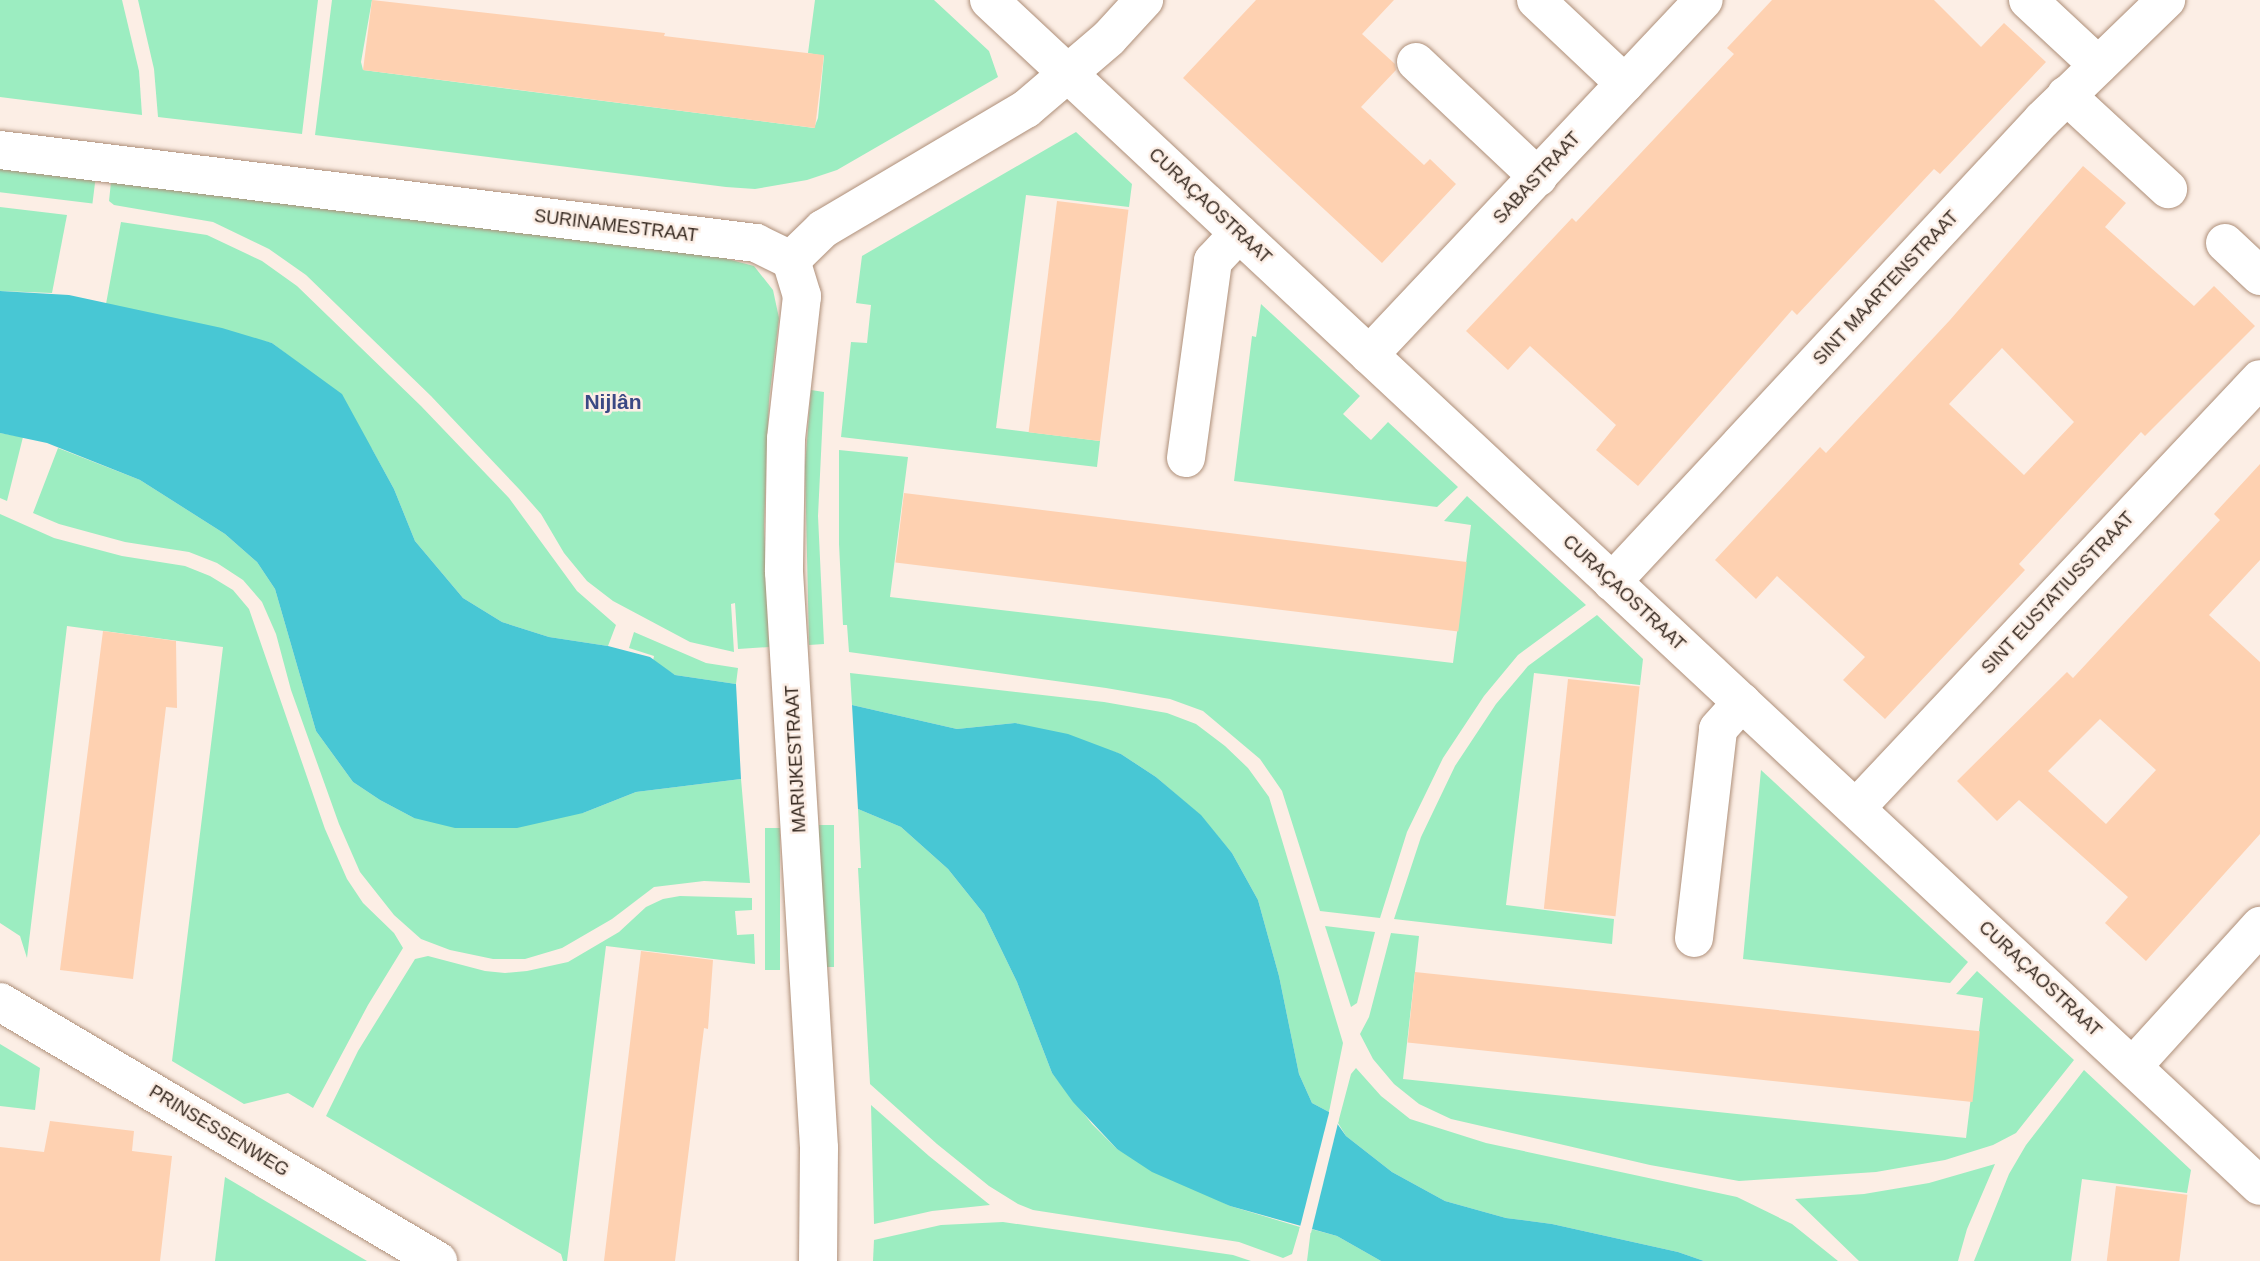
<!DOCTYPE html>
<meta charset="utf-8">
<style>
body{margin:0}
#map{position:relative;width:2260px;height:1261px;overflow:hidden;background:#fceee5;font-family:Helvetica,sans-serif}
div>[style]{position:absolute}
.green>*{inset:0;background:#9cedc1;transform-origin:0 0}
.water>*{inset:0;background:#48c7d4}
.pier>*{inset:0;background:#fceee5}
.building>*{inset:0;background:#fed1b1;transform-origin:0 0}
.roads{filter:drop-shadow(0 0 2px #ae8f79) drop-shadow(0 0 2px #ae8f79)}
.minor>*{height:38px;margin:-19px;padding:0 19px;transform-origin:19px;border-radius:19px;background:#fff}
span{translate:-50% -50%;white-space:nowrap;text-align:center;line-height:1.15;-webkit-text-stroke:5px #fceee5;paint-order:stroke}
.street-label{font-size:18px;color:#372a21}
.quarter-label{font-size:21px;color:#3a4984;font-weight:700}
</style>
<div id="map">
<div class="green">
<i style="clip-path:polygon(0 0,122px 0,139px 71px,142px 115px,0 97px)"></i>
<i style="clip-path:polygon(138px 0,318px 0,302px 134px,158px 117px,154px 69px)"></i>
<i style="clip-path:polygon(332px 0,372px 0,361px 62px,363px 70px,814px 128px,818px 118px,824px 56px,808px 53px,815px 0,934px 0,989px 51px,998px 77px,837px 170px,807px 180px,755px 189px,726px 187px,315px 135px)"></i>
<i style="clip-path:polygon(1076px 132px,1132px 184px,1129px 207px,1026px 195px,996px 428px,1100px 441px,1097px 467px,841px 437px,851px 342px,867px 343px,871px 305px,856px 303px,862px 256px)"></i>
<i style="left:0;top:169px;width:96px;height:23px;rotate:7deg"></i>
<i style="clip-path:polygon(111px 182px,716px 256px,754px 266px,773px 290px,779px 318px,769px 400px,764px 526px,769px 647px,738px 649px,735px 603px,731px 604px,734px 652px,690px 642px,613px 601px,587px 581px,564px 553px,541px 514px,519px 489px,431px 396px,306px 275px,269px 249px,213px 222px,114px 205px,109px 201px)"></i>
<i style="clip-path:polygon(0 207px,67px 215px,52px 293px,0 291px)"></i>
<i style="clip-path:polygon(121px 222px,207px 235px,262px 261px,297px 286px,421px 406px,509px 498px,577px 591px,616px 625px,608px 646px,549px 637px,502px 622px,463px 598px,415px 541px,394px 489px,372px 449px,297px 362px,272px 343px,106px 304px)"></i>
<i style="clip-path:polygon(1261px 304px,1360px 396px,1343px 414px,1371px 440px,1388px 422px,1458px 487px,1437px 507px,1234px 481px,1252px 336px,1256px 337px)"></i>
<i style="clip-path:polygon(811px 390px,824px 392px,818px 516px,824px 644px,809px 645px,805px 466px)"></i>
<i style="clip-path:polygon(0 433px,23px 437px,7px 501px,0 498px)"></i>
<i style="clip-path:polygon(58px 448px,140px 480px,225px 534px,257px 562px,275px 589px,316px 731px,353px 782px,380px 800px,414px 818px,583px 813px,636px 792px,741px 779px,750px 883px,704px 881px,654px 887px,612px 919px,562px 948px,525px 959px,493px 959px,450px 950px,421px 939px,394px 915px,360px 872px,339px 824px,291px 690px,276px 634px,262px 602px,243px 580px,217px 563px,189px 552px,125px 542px,59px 524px,33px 513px)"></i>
<i style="clip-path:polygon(839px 450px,908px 457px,890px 597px,1453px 663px,1471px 525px,1444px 521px,1467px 496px,1586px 605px,1518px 655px,1484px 696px,1443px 758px,1407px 832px,1380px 918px,1320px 911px,1282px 791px,1260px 759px,1203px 711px,1170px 699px,1106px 688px,849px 652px,847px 625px,843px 625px,839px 544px)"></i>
<i style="clip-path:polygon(0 514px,54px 538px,122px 556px,185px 566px,210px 576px,233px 590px,249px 609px,325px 829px,347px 879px,363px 903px,394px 933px,403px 948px,368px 1005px,313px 1108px,288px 1093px,244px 1104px,172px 1061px,223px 647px,67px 626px,27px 958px,20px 936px,0 923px)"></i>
<i style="clip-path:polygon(1597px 615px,1643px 659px,1640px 685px,1534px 673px,1506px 905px,1614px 919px,1612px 944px,1394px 919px,1421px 837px,1455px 766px,1496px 704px,1528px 666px)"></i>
<i style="clip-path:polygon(634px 632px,706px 663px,738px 668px,736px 684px,675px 675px,653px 661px,654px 656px,629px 648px)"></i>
<i style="clip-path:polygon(850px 673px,1104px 702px,1167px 713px,1196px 724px,1225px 746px,1248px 768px,1269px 797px,1343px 1043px,1329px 1112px,1312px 1103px,1299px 1074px,1279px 976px,1258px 900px,1232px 853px,1200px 815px,1156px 777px,1121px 754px,1015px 723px,957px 729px,852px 705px)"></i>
<i style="clip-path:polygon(1761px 770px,1968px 962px,1950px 983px,1743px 959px)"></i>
<i style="clip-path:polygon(858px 809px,901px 827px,948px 869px,984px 914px,1017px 982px,1052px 1073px,1092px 1124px,1117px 1149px,1230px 1206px,1300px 1227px,1292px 1254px,1283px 1258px,1239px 1242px,1033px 1210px,1018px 1204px,989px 1186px,937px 1144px,870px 1084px,858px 868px,861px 868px)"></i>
<i style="left:819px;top:825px;width:15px;height:142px"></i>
<i style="left:765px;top:828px;width:15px;height:142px"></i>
<i style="clip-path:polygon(680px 896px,752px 898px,752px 910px,735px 911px,737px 935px,754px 934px,755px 964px,606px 946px,567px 1261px,563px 1261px,561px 1254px,326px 1116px,358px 1051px,415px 959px,428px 956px,485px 971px,505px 973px,527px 971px,568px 962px,619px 932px,646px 907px,663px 899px)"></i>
<i style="clip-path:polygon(1325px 926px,1375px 932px,1357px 1003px,1351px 1007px)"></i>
<i style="clip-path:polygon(1391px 933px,1419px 936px,1403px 1079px,1966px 1138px,1983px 998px,1956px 994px,1977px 971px,2074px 1060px,2016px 1133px,1993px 1145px,1945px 1160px,1876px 1172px,1739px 1181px,1650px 1165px,1451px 1119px,1419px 1104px,1394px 1084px,1373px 1059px,1360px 1034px,1369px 1017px)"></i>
<i style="clip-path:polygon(0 1044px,40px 1068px,35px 1110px,0 1106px)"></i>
<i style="clip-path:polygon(1356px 1068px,1381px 1096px,1410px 1119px,1486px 1143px,1737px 1197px,1792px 1224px,1838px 1261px,1704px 1261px,1678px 1252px,1552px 1224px,1506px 1218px,1445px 1201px,1392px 1172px,1346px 1136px,1338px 1123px,1351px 1074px)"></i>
<i style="clip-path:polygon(2084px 1070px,2191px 1170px,2187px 1193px,2082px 1179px,2071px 1261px,1974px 1261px,2009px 1174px,2026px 1145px)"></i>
<i style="clip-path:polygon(871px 1105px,929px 1156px,990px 1205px,932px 1211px,874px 1224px)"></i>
<i style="clip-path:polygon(1995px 1164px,1967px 1229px,1958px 1261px,1859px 1261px,1795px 1199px,1864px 1194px,1929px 1183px)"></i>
<i style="clip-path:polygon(225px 1177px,367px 1261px,215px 1261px)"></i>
<i style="clip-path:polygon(1003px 1222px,1233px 1255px,1251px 1261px,873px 1261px,874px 1240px,941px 1225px)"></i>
<i style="clip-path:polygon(1311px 1229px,1337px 1236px,1381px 1261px,1307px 1261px)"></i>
</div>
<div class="water">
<i style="clip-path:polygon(0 291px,69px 295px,222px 328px,272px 343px,342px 394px,394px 489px,415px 541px,463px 598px,502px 622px,549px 637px,608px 646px,650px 657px,675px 675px,736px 684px,741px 779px,636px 792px,583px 813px,517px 828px,455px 828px,414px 818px,380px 800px,353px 782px,316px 731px,275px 589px,257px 562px,225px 534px,140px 480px,47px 443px,0 433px)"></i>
<i style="clip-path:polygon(852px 705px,957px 729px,1015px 723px,1068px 734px,1121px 754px,1156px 777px,1201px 815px,1232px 853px,1258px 900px,1279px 976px,1299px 1074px,1312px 1103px,1329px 1112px,1346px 1136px,1392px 1172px,1445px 1201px,1506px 1218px,1552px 1224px,1678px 1252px,1704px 1261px,1381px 1261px,1337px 1236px,1230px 1206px,1152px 1172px,1117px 1149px,1073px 1102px,1052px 1073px,1017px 982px,984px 914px,948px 869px,901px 827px,858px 809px)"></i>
</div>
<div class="pier">
<i style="clip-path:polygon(1330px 1109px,1339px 1119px,1311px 1233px,1299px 1231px)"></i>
</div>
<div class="building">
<i style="clip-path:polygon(372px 0,665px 33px,664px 36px,824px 55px,815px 128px,363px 70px)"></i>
<i style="clip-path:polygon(1256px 0,1394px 0,1362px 34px,1395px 64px,1396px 70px,1361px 107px,1424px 165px,1430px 159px,1456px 184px,1382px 263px,1183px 78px)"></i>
<i style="clip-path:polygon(1772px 0,1934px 0,1981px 47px,2004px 23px,2046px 62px,1940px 174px,1934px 169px,1797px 315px,1792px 310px,1638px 486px,1596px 450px,1616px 425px,1530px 346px,1508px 370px,1466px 331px,1572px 218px,1576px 222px,1701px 89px,1734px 54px,1727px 48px)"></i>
<i style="clip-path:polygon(evenodd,2083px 166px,2126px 203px,2105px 227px,2194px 306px,2214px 286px,2255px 326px,2145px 436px,2141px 432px,2019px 564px,2025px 570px,1885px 719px,1843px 680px,1865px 657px,1777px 576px,1756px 599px,1715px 560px,1820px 447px,1826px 453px,1950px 320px,2083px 166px,2002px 348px,2074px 422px,2024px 475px,1949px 404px,2002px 348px)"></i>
<i style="left:1057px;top:201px;width:72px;height:233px;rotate:7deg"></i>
<i style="clip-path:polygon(evenodd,2260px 464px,2260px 560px,2209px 615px,2260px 662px,2260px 834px,2146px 961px,2105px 923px,2128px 897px,2019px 800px,1997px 821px,1957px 781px,2067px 672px,2073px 678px,2220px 520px,2214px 514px,2260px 464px,2100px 719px,2156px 770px,2106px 824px,2048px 771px,2100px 719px)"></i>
<i style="left:904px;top:493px;width:567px;height:70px;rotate:7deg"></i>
<i style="clip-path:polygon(103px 631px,176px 641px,177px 708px,166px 707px,133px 979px,60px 970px)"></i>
<i style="left:1568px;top:679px;width:72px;height:231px;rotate:6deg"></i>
<i style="clip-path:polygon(641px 951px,713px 960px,708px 1029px,704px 1028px,675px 1261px,604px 1261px)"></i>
<i style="left:1415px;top:972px;width:568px;height:71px;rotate:6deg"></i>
<i style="clip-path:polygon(50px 1121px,134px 1131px,132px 1151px,172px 1156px,160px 1261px,0 1261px,0 1147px,44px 1152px)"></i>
<i style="left:2116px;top:1186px;width:72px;height:76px;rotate:7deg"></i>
</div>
<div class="roads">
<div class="minor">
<i style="left:989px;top:0;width:1738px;rotate:43.02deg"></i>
<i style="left:1536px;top:0;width:122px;rotate:43.3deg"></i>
<i style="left:2028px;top:0;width:96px;rotate:42.9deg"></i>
<i style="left:1416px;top:62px;width:168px;rotate:43.3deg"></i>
<i style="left:2066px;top:95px;width:139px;rotate:42.7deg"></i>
<i style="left:0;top:150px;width:762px;rotate:7.01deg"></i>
<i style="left:756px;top:243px;width:39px;rotate:26deg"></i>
<i style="left:2225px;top:243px;width:48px;rotate:43.3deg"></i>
<i style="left:791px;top:260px;width:38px;rotate:73deg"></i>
<i style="left:802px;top:296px;width:144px;rotate:96.4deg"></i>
<i style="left:786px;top:439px;width:133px;rotate:90.9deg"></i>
<i style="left:784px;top:572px;width:577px;rotate:86.52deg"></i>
<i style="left:819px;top:1148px;width:113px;rotate:90.5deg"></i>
<i style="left:791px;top:260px;width:45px;rotate:-44.1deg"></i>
<i style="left:823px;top:229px;width:236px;rotate:-30.6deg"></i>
<i style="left:1026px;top:109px;width:109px;rotate:-40.5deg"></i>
<i style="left:1109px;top:38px;width:52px;rotate:-47.4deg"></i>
<i style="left:1369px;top:355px;width:488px;rotate:-46.7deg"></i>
<i style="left:1186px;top:458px;width:199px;rotate:-82.2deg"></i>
<i style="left:1213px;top:261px;width:38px;rotate:-47deg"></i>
<i style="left:1612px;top:582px;width:631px;rotate:-47.05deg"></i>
<i style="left:2042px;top:120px;width:173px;rotate:-44.1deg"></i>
<i style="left:1856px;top:808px;width:589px;rotate:-46.72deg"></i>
<i style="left:1694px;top:938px;width:210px;rotate:-83.4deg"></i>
<i style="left:1718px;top:729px;width:36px;rotate:-48deg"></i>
<i style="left:0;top:1002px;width:509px;rotate:30.6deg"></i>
<i style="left:2134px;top:1065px;width:188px;rotate:-47.8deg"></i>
</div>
</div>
<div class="street-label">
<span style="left:1537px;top:178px;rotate:-47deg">SABASTRAAT</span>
<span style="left:1210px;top:206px;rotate:43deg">CURAÇAOSTRAAT</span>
<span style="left:616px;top:226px;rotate:7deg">SURINAMESTRAAT</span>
<span style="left:1886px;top:288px;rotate:-47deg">SINT MAARTENSTRAAT</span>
<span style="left:1624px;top:593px;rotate:43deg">CURAÇAOSTRAAT</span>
<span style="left:2058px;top:593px;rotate:-47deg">SINT EUSTATIUSSTRAAT</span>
<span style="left:796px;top:759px;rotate:-93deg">MARIJKESTRAAT</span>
<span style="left:2040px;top:979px;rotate:43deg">CURAÇAOSTRAAT</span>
<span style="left:219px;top:1131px;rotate:31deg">PRINSESSENWEG</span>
</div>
<div class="quarter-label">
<span style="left:613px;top:402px">Nijlân</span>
</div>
</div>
